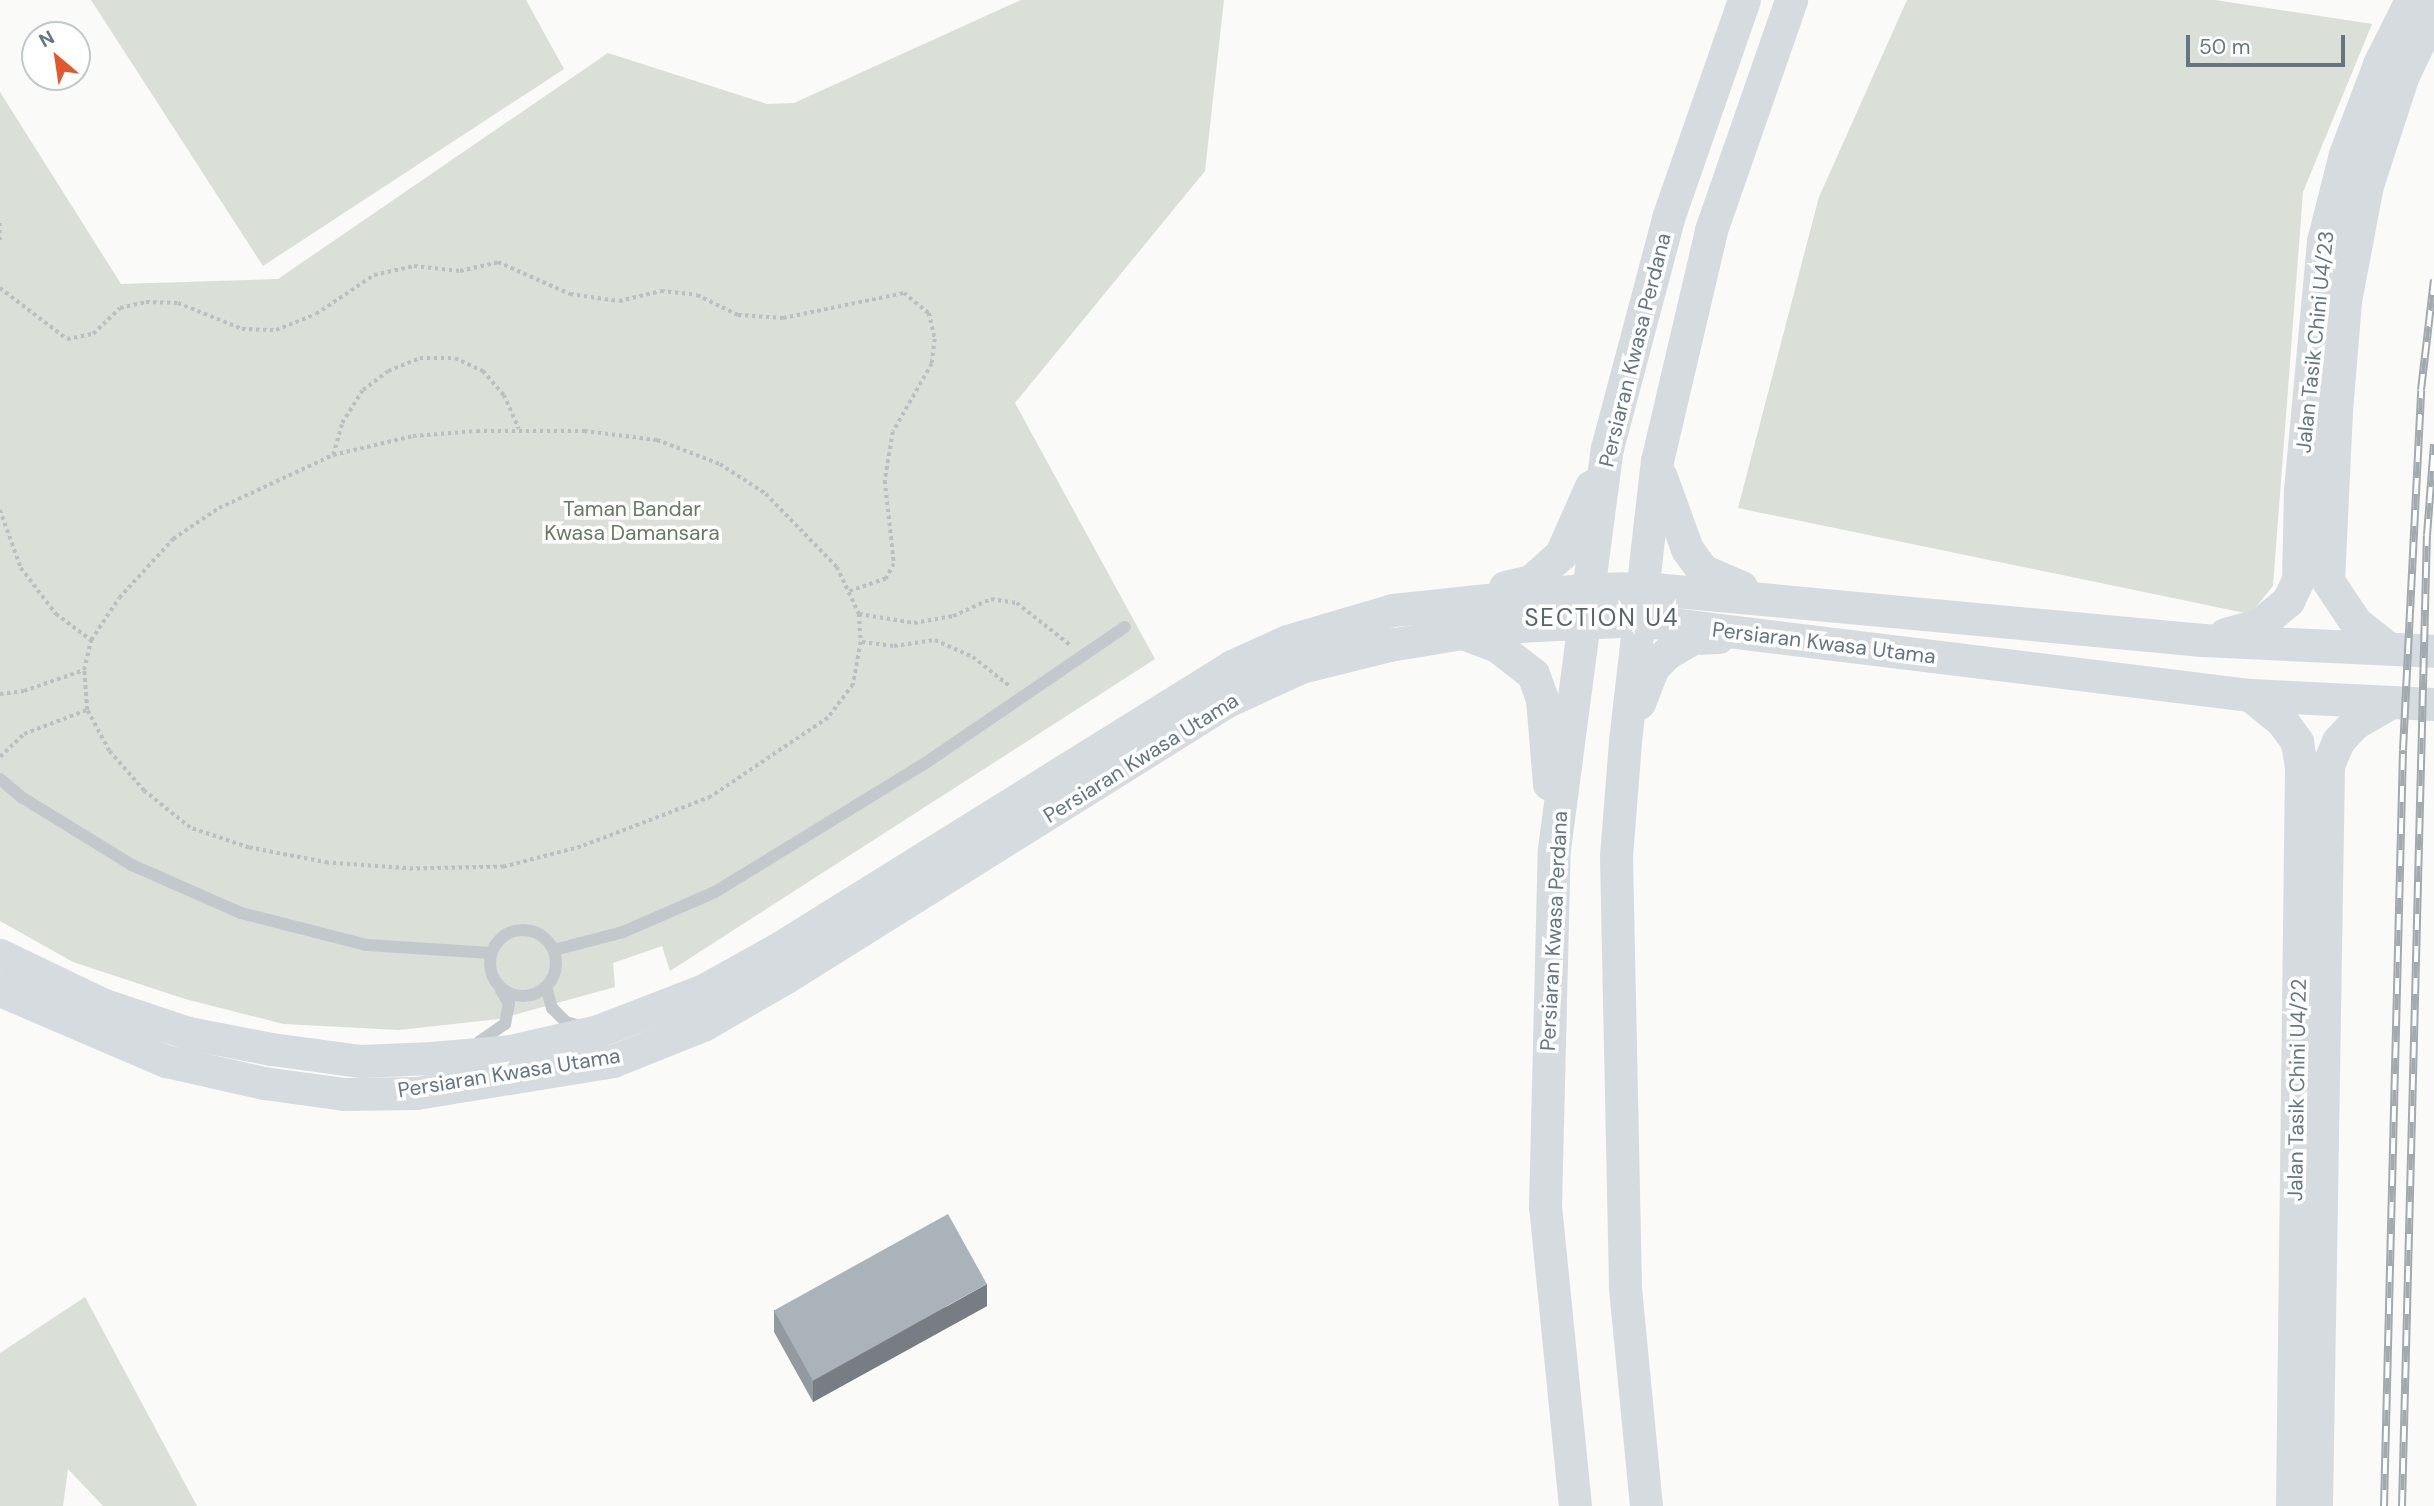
<!DOCTYPE html>
<style>
body{margin:0}
#map{position:relative;width:2434px;height:1506px;overflow:hidden;background:#fafaf8;font-family:"DM Sans",sans-serif}
div>[style]{position:absolute}
.green>*{inset:0;background:#dadfd7}
.path>*{height:3.5px;margin-top:-1.75px;transform-origin:0;background:repeating-linear-gradient(90deg,#bbbfc2 0 3.5px,transparent 0 7px)}
.lane>*{height:12px;margin:-6px;padding:0 6px;transform-origin:6px;border-radius:6px;background:#c3c8cc}
.lane>.ring{margin:-6px;padding:0;box-sizing:content-box;background:none;border:12px solid #c3c8cc;border-radius:50%}
.secondary>*{height:33px;margin:-16.5px;padding:0 16.5px;transform-origin:16.5px;border-radius:16.5px;background:#d6dbdf}
.rail>*{height:8px;margin-top:-4px;transform-origin:0;background:repeating-linear-gradient(90deg,#fff 0 16px,#a2aab0 0 32px);box-sizing:border-box;border-block:2px solid #a2aab0}
.wall>*{inset:0;background:#929a9f}
.shaded-wall>*{inset:0;background:#777d82}
.building>*{inset:0;background:#aab3b9;transform-origin:0 0}
span{translate:-50% -50%;white-space:nowrap;text-align:center;line-height:1.15;-webkit-text-stroke:7px #fff;paint-order:stroke}
.street-label{font-size:21px;color:#657683}
.park-label{font-size:21px;color:#687a64}
.quarter-label{font-size:24px;color:#57646e;letter-spacing:2px}
.north{position:absolute;left:21px;top:21px;width:70px;height:70px;box-sizing:border-box;background:#fff;border:2px solid #c1c8cd;border-radius:50%;rotate:331deg;font-size:19px;font-weight:700;line-height:28px;text-align:center;color:#657683}
.north::after{content:'';display:block;margin:auto;width:24px;height:32px;background:#e4572e;clip-path:polygon(50% 0,100% 100%,50% 72%,0 100%)}
.scale{position:absolute;left:2186px;top:35px;width:159px;height:32px;box-sizing:border-box;border:4px solid #657683;border-top:0;padding-left:9px;font-size:21px;line-height:24px;white-space:nowrap;color:#657683;-webkit-text-stroke:5px #fff;paint-order:stroke}
</style>
<div id="map">
<div class="green">
<i style="clip-path:polygon(91px 0,526px 0,564px 69px,263px 266px)"></i>
<i style="clip-path:polygon(1021px 0,1224px 0,1205px 171px,1015px 403px,1155px 659px,670px 971px,662px 946px,613px 963px,615px 987px,499px 1019px,399px 1030px,284px 1024px,185px 999px,73px 962px,0 921px,0 92px,121px 284px,278px 279px,608px 53px,767px 104px,794px 103px)"></i>
<i style="clip-path:polygon(1907px 0,2215px 0,2372px 24px,2303px 192px,2273px 586px,2250px 614px,1738px 508px,1819px 197px)"></i>
<i style="clip-path:polygon(85px 1297px,197px 1506px,103px 1506px,68px 1469px,63px 1506px,0 1506px,0 1353px)"></i>
</div>
<div class="path">
<i style="left:0;top:223px;width:18px;rotate:90deg"></i>
<i style="left:0;top:288px;width:84px;rotate:37.3deg"></i>
<i style="left:67px;top:339px;width:26px;rotate:-11deg"></i>
<i style="left:93px;top:334px;width:37px;rotate:-44deg"></i>
<i style="left:120px;top:308px;width:27px;rotate:-13deg"></i>
<i style="left:146px;top:302px;width:32px;rotate:2deg"></i>
<i style="left:178px;top:303px;width:69px;rotate:22.1deg"></i>
<i style="left:242px;top:329px;width:34px;rotate:2deg"></i>
<i style="left:276px;top:330px;width:43px;rotate:-21.8deg"></i>
<i style="left:316px;top:314px;width:70px;rotate:-33.9deg"></i>
<i style="left:374px;top:275px;width:41px;rotate:-12.7deg"></i>
<i style="left:414px;top:266px;width:46px;rotate:6.2deg"></i>
<i style="left:460px;top:271px;width:39px;rotate:-13deg"></i>
<i style="left:498px;top:262px;width:79px;rotate:24deg"></i>
<i style="left:570px;top:294px;width:49px;rotate:8.1deg"></i>
<i style="left:619px;top:301px;width:43px;rotate:-13.4deg"></i>
<i style="left:661px;top:291px;width:36px;rotate:6deg"></i>
<i style="left:697px;top:295px;width:46px;rotate:26deg"></i>
<i style="left:738px;top:315px;width:45px;rotate:3.8deg"></i>
<i style="left:783px;top:318px;width:124px;rotate:-11.7deg"></i>
<i style="left:904px;top:293px;width:32px;rotate:39deg"></i>
<i style="left:929px;top:313px;width:27px;rotate:77deg"></i>
<i style="left:935px;top:339px;width:25px;rotate:97deg"></i>
<i style="left:932px;top:364px;width:78px;rotate:119.8deg"></i>
<i style="left:893px;top:432px;width:50px;rotate:99.3deg"></i>
<i style="left:885px;top:481px;width:83px;rotate:83.8deg"></i>
<i style="left:894px;top:564px;width:17px;rotate:118deg"></i>
<i style="left:886px;top:579px;width:39px;rotate:161deg"></i>
<i style="left:477px;top:431px;width:107px"></i>
<i style="left:584px;top:431px;width:74px;rotate:7deg"></i>
<i style="left:657px;top:440px;width:67px;rotate:20.9deg"></i>
<i style="left:720px;top:464px;width:55px;rotate:33.1deg"></i>
<i style="left:766px;top:494px;width:102px;rotate:45.8deg"></i>
<i style="left:837px;top:567px;width:52px;rotate:64.9deg"></i>
<i style="left:859px;top:614px;width:28px;rotate:86deg"></i>
<i style="left:861px;top:642px;width:44px;rotate:100.5deg"></i>
<i style="left:853px;top:685px;width:41px;rotate:127.1deg"></i>
<i style="left:828px;top:718px;width:141px;rotate:146deg"></i>
<i style="left:711px;top:797px;width:139px;rotate:159deg"></i>
<i style="left:581px;top:847px;width:80px;rotate:165.4deg"></i>
<i style="left:504px;top:867px;width:91px;rotate:178.7deg"></i>
<i style="left:413px;top:869px;width:85px;rotate:-176deg"></i>
<i style="left:328px;top:863px;width:80px;rotate:-169.2deg"></i>
<i style="left:249px;top:848px;width:62px;rotate:-161.3deg"></i>
<i style="left:190px;top:828px;width:59px;rotate:-141.2deg"></i>
<i style="left:144px;top:791px;width:53px;rotate:-131.2deg"></i>
<i style="left:109px;top:751px;width:47px;rotate:-118.2deg"></i>
<i style="left:87px;top:710px;width:40px;rotate:-94.3deg"></i>
<i style="left:84px;top:670px;width:31px;rotate:-77deg"></i>
<i style="left:91px;top:640px;width:50px;rotate:-56.3deg"></i>
<i style="left:119px;top:598px;width:80px;rotate:-47.5deg"></i>
<i style="left:173px;top:539px;width:55px;rotate:-34deg"></i>
<i style="left:219px;top:508px;width:126px;rotate:-24.9deg"></i>
<i style="left:333px;top:455px;width:82px;rotate:-13.4deg"></i>
<i style="left:413px;top:436px;width:64px;rotate:-4.5deg"></i>
<i style="left:333px;top:455px;width:33px;rotate:-74deg"></i>
<i style="left:342px;top:423px;width:39px;rotate:-58deg"></i>
<i style="left:363px;top:390px;width:31px;rotate:-37deg"></i>
<i style="left:388px;top:371px;width:35px;rotate:-22deg"></i>
<i style="left:420px;top:358px;width:35px"></i>
<i style="left:455px;top:358px;width:31px;rotate:25deg"></i>
<i style="left:483px;top:371px;width:32px;rotate:49deg"></i>
<i style="left:504px;top:395px;width:37px;rotate:66deg"></i>
<i style="left:0;top:510px;width:62px;rotate:70.1deg"></i>
<i style="left:21px;top:568px;width:58px;rotate:52.7deg"></i>
<i style="left:56px;top:614px;width:44px;rotate:36.6deg"></i>
<i style="left:859px;top:614px;width:56px;rotate:9.3deg"></i>
<i style="left:914px;top:623px;width:40px;rotate:-10deg"></i>
<i style="left:953px;top:616px;width:42px;rotate:-24.1deg"></i>
<i style="left:991px;top:599px;width:26px;rotate:9deg"></i>
<i style="left:1017px;top:603px;width:68px;rotate:38.4deg"></i>
<i style="left:862px;top:642px;width:32px;rotate:7deg"></i>
<i style="left:894px;top:646px;width:41px;rotate:-8.3deg"></i>
<i style="left:935px;top:640px;width:42px;rotate:24.1deg"></i>
<i style="left:973px;top:657px;width:48px;rotate:38.3deg"></i>
<i style="left:0;top:694px;width:24px;rotate:-7deg"></i>
<i style="left:24px;top:691px;width:64px;rotate:-19.3deg"></i>
<i style="left:0;top:757px;width:33px;rotate:-44deg"></i>
<i style="left:24px;top:734px;width:67px;rotate:-20.9deg"></i>
</div>
<div class="lane">
<i style="left:0;top:779px;width:30px;rotate:40deg"></i>
<i style="left:23px;top:798px;width:128px;rotate:31.6deg"></i>
<i style="left:132px;top:865px;width:119px;rotate:23.8deg"></i>
<i style="left:241px;top:913px;width:130px;rotate:14.3deg"></i>
<i style="left:367px;top:945px;width:124px;rotate:3.7deg"></i>
<i class="ring" style="left:490px;top:930px;width:54px;height:54px"></i>
<i style="left:554px;top:950px;width:71px;rotate:-14.6deg"></i>
<i style="left:623px;top:932px;width:100px;rotate:-23.5deg"></i>
<i style="left:715px;top:892px;width:245px;rotate:-31.5deg"></i>
<i style="left:924px;top:764px;width:243px;rotate:-34.3deg"></i>
<i style="left:546px;top:987px;width:22px;rotate:74deg"></i>
<i style="left:552px;top:1008px;width:20px;rotate:45deg"></i>
<i style="left:566px;top:1022px;width:14px;rotate:17deg"></i>
<i style="left:479px;top:1042px;width:32px;rotate:-35deg"></i>
<i style="left:505px;top:1024px;width:20px;rotate:-79deg"></i>
<i style="left:509px;top:1004px;width:16px;rotate:-120deg"></i>
</div>
<div class="secondary">
<i style="left:1661px;top:477px;width:77px;rotate:70.1deg"></i>
<i style="left:1687px;top:549px;width:26px;rotate:54deg"></i>
<i style="left:1702px;top:570px;width:43px;rotate:23.6deg"></i>
<i style="left:1505px;top:587px;width:27px;rotate:-13deg"></i>
<i style="left:1531px;top:581px;width:40px;rotate:-42deg"></i>
<i style="left:1561px;top:554px;width:74px;rotate:-66.2deg"></i>
<i style="left:1463px;top:633px;width:36px;rotate:21deg"></i>
<i style="left:1497px;top:646px;width:46px;rotate:37.9deg"></i>
<i style="left:1533px;top:674px;width:27px;rotate:70deg"></i>
<i style="left:1542px;top:699px;width:85px;rotate:85.3deg"></i>
<i style="left:2225px;top:634px;width:35px;rotate:-15deg"></i>
<i style="left:2259px;top:625px;width:38px;rotate:-40deg"></i>
<i style="left:2288px;top:601px;width:23px;rotate:-65deg"></i>
<i style="left:2298px;top:580px;width:90px;rotate:-88.7deg"></i>
<i style="left:2300px;top:490px;width:250px;rotate:-84.7deg"></i>
<i style="left:2323px;top:241px;width:90px;rotate:-75.8deg"></i>
<i style="left:2345px;top:154px;width:98px;rotate:-69.2deg"></i>
<i style="left:2380px;top:62px;width:69px;rotate:-63.4deg"></i>
<i style="left:2387px;top:647px;width:39px;rotate:-142deg"></i>
<i style="left:2356px;top:623px;width:50px;rotate:-123.7deg"></i>
<i style="left:2328px;top:581px;width:170px;rotate:-87.3deg"></i>
<i style="left:2336px;top:411px;width:110px;rotate:-85.3deg"></i>
<i style="left:2345px;top:301px;width:118px;rotate:-79.3deg"></i>
<i style="left:2367px;top:185px;width:116px;rotate:-71.9deg"></i>
<i style="left:2403px;top:75px;width:71px;rotate:-64.2deg"></i>
<i style="left:2250px;top:695px;width:41px;rotate:39.1deg"></i>
<i style="left:2282px;top:721px;width:26px;rotate:54deg"></i>
<i style="left:2297px;top:742px;width:24px;rotate:81deg"></i>
<i style="left:2301px;top:766px;width:740px;rotate:90.7deg"></i>
<i style="left:1639px;top:703px;width:39px;rotate:-69deg"></i>
<i style="left:1653px;top:667px;width:20px;rotate:-45deg"></i>
<i style="left:1667px;top:653px;width:30px;rotate:-30deg"></i>
<i style="left:1693px;top:638px;width:25px;rotate:-2deg"></i>
<i style="left:0;top:955px;width:115px;rotate:25.7deg"></i>
<i style="left:104px;top:1005px;width:89px;rotate:18.4deg"></i>
<i style="left:188px;top:1033px;width:85px;rotate:10.9deg"></i>
<i style="left:271px;top:1049px;width:91px;rotate:7.6deg"></i>
<i style="left:361px;top:1061px;width:71px;rotate:-2.4deg"></i>
<i style="left:432px;top:1058px;width:78px;rotate:-5.1deg"></i>
<i style="left:510px;top:1051px;width:90px;rotate:-12.8deg"></i>
<i style="left:598px;top:1031px;width:114px;rotate:-21.1deg"></i>
<i style="left:704px;top:990px;width:82px;rotate:-29.1deg"></i>
<i style="left:776px;top:950px;width:537px;rotate:-31.91deg"></i>
<i style="left:1232px;top:666px;width:60px;rotate:-24.4deg"></i>
<i style="left:1287px;top:641px;width:110px;rotate:-16.3deg"></i>
<i style="left:1393px;top:610px;width:196px;rotate:-6.1deg"></i>
<i style="left:1588px;top:589px;width:55px;rotate:-1deg"></i>
<i style="left:1643px;top:588px;width:562px;rotate:5.31deg"></i>
<i style="left:2203px;top:640px;width:231px;rotate:2.7deg"></i>
<i style="left:0;top:990px;width:181px;rotate:23.2deg"></i>
<i style="left:166px;top:1061px;width:100px;rotate:12.7deg"></i>
<i style="left:264px;top:1083px;width:81px;rotate:7.8deg"></i>
<i style="left:344px;top:1094px;width:72px;rotate:-0.8deg"></i>
<i style="left:416px;top:1093px;width:200px;rotate:-9.2deg"></i>
<i style="left:613px;top:1061px;width:97px;rotate:-21.8deg"></i>
<i style="left:703px;top:1025px;width:96px;rotate:-30deg"></i>
<i style="left:786px;top:977px;width:520px;rotate:-32.04deg"></i>
<i style="left:1227px;top:701px;width:81px;rotate:-24.7deg"></i>
<i style="left:1301px;top:667px;width:91px;rotate:-14deg"></i>
<i style="left:1389px;top:645px;width:111px;rotate:-9.3deg"></i>
<i style="left:1499px;top:627px;width:140px;rotate:-2.9deg"></i>
<i style="left:1639px;top:620px;width:616px;rotate:7deg"></i>
<i style="left:2250px;top:695px;width:184px;rotate:2.8deg"></i>
<i style="left:1575px;top:1506px;width:301px;rotate:-95.7deg"></i>
<i style="left:1545px;top:1207px;width:358px;rotate:-88.6deg"></i>
<i style="left:1554px;top:849px;width:404px;rotate:-82.5deg"></i>
<i style="left:1607px;top:448px;width:238px;rotate:-75.1deg"></i>
<i style="left:1668px;top:218px;width:231px;rotate:-70.8deg"></i>
<i style="left:1646px;top:1506px;width:221px;rotate:-95.5deg"></i>
<i style="left:1625px;top:1286px;width:430px;rotate:-91.2deg"></i>
<i style="left:1616px;top:856px;width:115px;rotate:-85.5deg"></i>
<i style="left:1625px;top:741px;width:282px;rotate:-83.5deg"></i>
<i style="left:1657px;top:461px;width:237px;rotate:-76.8deg"></i>
<i style="left:1711px;top:230px;width:244px;rotate:-70.8deg"></i>
<i style="left:2316px;top:1506px;width:741px;rotate:-89.07deg"></i>
<i style="left:2328px;top:765px;width:26px;rotate:-67deg"></i>
<i style="left:2338px;top:741px;width:25px;rotate:-47deg"></i>
<i style="left:2355px;top:723px;width:38px;rotate:-30deg"></i>
</div>
<div class="rail">
<i style="left:2384px;top:1506px;width:756px;rotate:-88.56deg"></i>
<i style="left:2403px;top:750px;width:360px;rotate:-87.1deg"></i>
<i style="left:2421px;top:390px;width:111px;rotate:-83.3deg"></i>
<i style="left:2402px;top:1506px;width:971px;rotate:-88.53deg"></i>
<i style="left:2427px;top:535px;width:91px;rotate:-85.6deg"></i>
</div>
<div class="wall">
<i style="clip-path:polygon(987px 1306px,813px 1402px,774px 1332px,774px 1310px)"></i>
</div>
<div class="shaded-wall">
<i style="clip-path:polygon(987px 1284px,987px 1306px,813px 1402px,813px 1381px)"></i>
</div>
<div class="building">
<i style="left:948px;top:1214px;width:80px;height:199px;rotate:61deg"></i>
</div>
<div class="street-label">
<span style="left:2315px;top:342px;rotate:-84deg">Jalan Tasik Chini U4/23</span>
<span style="left:1635px;top:350px;rotate:-76deg">Persiaran Kwasa Perdana</span>
<span style="left:1824px;top:643px;rotate:7deg">Persiaran Kwasa Utama</span>
<span style="left:1141px;top:758px;rotate:-32deg">Persiaran Kwasa Utama</span>
<span style="left:1554px;top:931px;rotate:-87deg">Persiaran Kwasa Perdana</span>
<span style="left:509px;top:1073px;rotate:-9deg">Persiaran Kwasa Utama</span>
<span style="left:2297px;top:1090px;rotate:-89deg">Jalan Tasik Chini U4/22</span>
</div>
<div class="park-label">
<span style="left:632px;top:521px">Taman Bandar<br>Kwasa Damansara</span>
</div>
<div class="quarter-label">
<span style="left:1602px;top:618px">SECTION U4</span>
</div>
<div class="north">N</div>
<div class="scale">50 m</div>
</div>
